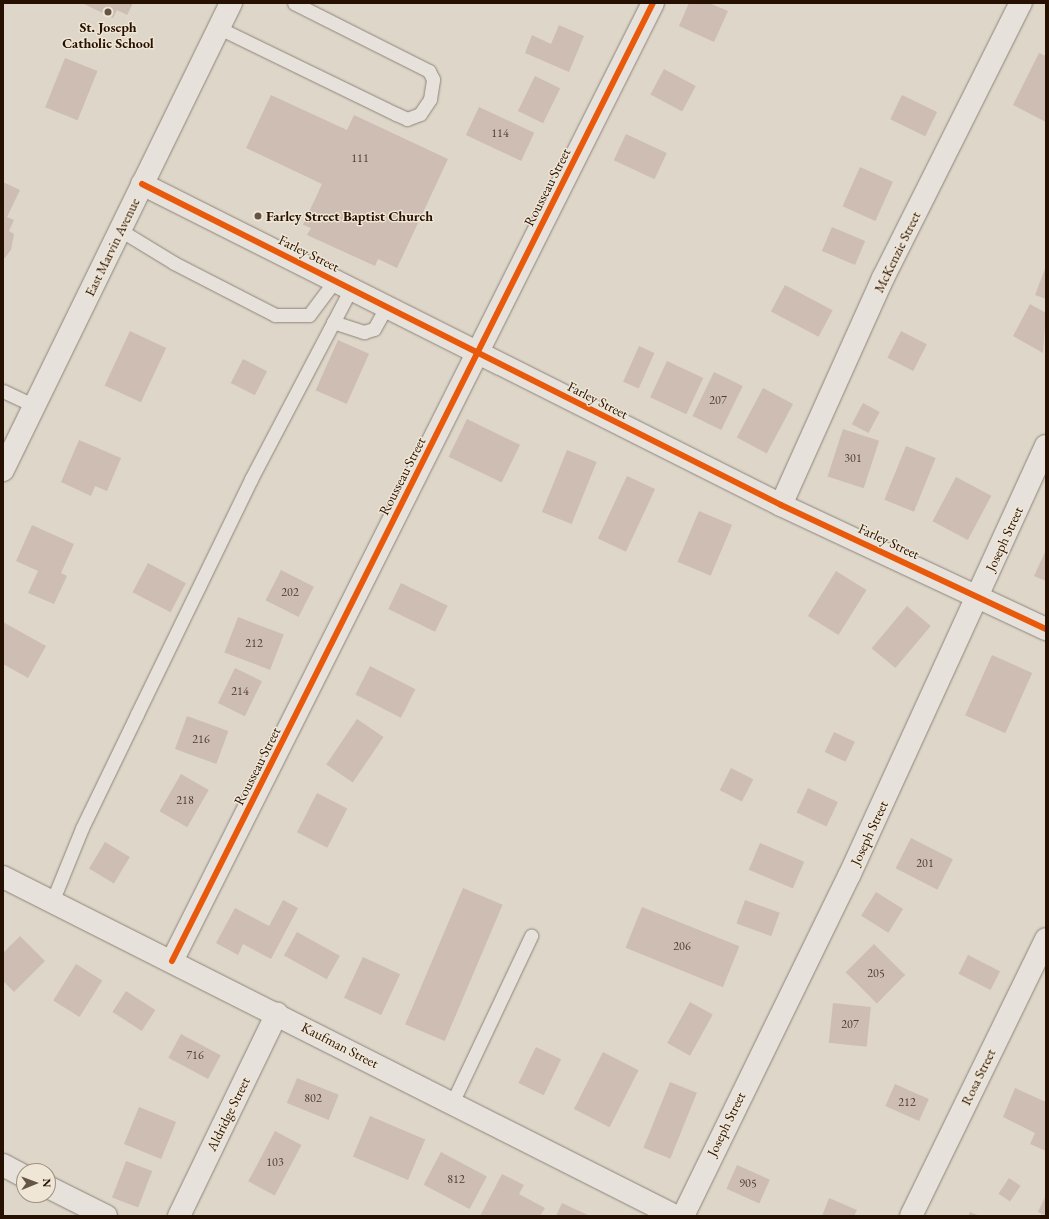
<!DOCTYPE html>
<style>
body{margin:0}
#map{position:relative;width:1049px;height:1219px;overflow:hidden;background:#ded6c8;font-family:"EB Garamond",serif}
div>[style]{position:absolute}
.building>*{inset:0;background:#cebdb3;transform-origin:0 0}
.roads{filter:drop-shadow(0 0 1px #8d857c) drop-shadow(0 0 1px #8d857c)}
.service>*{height:13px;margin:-6.5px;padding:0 6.5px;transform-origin:6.5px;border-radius:6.5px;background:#e6e2db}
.minor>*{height:22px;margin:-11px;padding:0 11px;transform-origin:11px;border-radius:11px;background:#e6e2db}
.tertiary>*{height:22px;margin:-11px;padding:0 11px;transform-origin:11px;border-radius:11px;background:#e6e2db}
.secondary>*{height:22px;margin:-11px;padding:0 11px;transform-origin:11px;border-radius:11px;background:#e6e2db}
.cycleway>*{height:6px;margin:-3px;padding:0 3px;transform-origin:3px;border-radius:3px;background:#e8590c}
.dots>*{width:11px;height:11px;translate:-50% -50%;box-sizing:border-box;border:2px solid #f0e6d5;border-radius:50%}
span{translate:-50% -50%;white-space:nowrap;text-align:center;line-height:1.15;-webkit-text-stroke:3px #f0e6d5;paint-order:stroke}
.number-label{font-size:12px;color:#503b2e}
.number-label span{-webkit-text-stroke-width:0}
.poi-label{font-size:14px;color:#261002;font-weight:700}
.left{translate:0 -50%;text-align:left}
.street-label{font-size:14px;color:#261002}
.frame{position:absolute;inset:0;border:4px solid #261002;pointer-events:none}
.north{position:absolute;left:16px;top:1163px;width:40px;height:40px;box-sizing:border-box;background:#f0e6d5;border:1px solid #9f9081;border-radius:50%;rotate:89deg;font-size:11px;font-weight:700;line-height:16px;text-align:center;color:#261002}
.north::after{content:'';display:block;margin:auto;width:14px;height:18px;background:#665547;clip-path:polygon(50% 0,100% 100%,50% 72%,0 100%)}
</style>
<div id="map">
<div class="building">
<i style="clip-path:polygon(82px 3px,133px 3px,127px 15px,117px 10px,113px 18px)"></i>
<i style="clip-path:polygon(689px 3px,709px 3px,728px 11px,714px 42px,679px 26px)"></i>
<i style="clip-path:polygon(559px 25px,584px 36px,569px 72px,525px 53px,532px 35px,551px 44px)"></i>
<i style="clip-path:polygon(1039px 53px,1046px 56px,1046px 122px,1013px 105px)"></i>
<i style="left:65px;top:58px;width:35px;height:53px;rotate:22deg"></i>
<i style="left:664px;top:69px;width:36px;height:29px;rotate:28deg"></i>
<i style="left:535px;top:76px;width:28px;height:39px;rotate:26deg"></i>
<i style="clip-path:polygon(271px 95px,347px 130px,354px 115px,448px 159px,397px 268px,378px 259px,375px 266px,307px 235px,311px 228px,303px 225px,322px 184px,246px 148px)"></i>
<i style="left:902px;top:95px;width:39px;height:27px;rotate:26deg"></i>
<i style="left:479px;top:107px;width:61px;height:31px;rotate:25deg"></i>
<i style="left:626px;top:134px;width:45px;height:29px;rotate:25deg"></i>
<i style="left:860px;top:167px;width:36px;height:43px;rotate:24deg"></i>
<i style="clip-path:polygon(3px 182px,20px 190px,7px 217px,14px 220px,9px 231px,14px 234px,11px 250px,3px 260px)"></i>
<i style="left:832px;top:227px;width:36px;height:26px;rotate:23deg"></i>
<i style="clip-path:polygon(1046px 266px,1046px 299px,1035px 295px)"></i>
<i style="left:785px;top:285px;width:54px;height:30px;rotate:28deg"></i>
<i style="clip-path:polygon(1030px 304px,1046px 313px,1043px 353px,1013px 336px)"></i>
<i style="left:130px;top:331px;width:40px;height:60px;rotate:25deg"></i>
<i style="left:901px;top:331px;width:29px;height:30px;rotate:27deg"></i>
<i style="left:338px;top:340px;width:34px;height:55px;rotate:24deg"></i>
<i style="left:639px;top:346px;width:17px;height:39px;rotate:24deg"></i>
<i style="left:243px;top:359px;width:27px;height:27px;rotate:27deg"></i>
<i style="left:667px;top:361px;width:40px;height:40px;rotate:25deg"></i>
<i style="left:714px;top:372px;width:32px;height:49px;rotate:26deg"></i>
<i style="left:763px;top:388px;width:34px;height:56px;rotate:28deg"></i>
<i style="left:863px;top:403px;width:19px;height:24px;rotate:28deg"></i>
<i style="left:467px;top:419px;width:59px;height:42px;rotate:26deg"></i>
<i style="left:843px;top:429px;width:38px;height:50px;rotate:18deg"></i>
<i style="clip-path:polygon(79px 440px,121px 458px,107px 491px,95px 486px,91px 496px,61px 482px)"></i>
<i style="left:906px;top:446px;width:32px;height:58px;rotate:22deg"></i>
<i style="left:567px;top:450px;width:32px;height:67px;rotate:22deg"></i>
<i style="left:627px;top:476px;width:31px;height:69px;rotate:25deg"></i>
<i style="left:956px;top:477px;width:40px;height:50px;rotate:28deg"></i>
<i style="left:699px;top:511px;width:36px;height:55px;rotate:23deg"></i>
<i style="clip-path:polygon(32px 525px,74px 544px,61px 573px,67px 576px,54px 604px,28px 593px,38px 571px,16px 561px)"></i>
<i style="clip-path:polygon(1046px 550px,1046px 581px,1034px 576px)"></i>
<i style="left:148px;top:563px;width:43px;height:33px;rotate:28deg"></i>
<i style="left:281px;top:570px;width:37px;height:34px;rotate:27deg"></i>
<i style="left:836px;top:571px;width:36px;height:53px;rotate:32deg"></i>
<i style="left:401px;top:583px;width:52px;height:29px;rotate:26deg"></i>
<i style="left:907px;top:606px;width:31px;height:55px;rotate:40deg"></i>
<i style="left:238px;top:617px;width:49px;height:38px;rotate:21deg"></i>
<i style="clip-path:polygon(3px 622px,46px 646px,28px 678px,3px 664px)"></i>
<i style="left:992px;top:655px;width:44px;height:66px;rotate:24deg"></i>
<i style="left:370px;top:666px;width:51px;height:32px;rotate:27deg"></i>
<i style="left:235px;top:668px;width:30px;height:39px;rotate:26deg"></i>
<i style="left:187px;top:716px;width:44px;height:35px;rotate:20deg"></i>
<i style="left:357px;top:719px;width:32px;height:55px;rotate:34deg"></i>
<i style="left:834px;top:732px;width:23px;height:22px;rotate:25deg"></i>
<i style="left:731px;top:768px;width:25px;height:25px;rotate:27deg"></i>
<i style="left:181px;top:774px;width:32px;height:43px;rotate:30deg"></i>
<i style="left:808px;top:788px;width:33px;height:27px;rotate:25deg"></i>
<i style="left:317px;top:793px;width:34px;height:44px;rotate:27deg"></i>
<i style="left:911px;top:838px;width:47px;height:34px;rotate:27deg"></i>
<i style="left:105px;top:842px;width:29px;height:31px;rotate:31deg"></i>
<i style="left:760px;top:843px;width:48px;height:29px;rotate:23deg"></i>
<i style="left:463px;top:888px;width:43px;height:148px;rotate:23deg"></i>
<i style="left:876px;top:892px;width:32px;height:28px;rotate:32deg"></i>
<i style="clip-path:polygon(283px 900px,298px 908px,271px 959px,243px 944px,238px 955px,216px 943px,235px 908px,269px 926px)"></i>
<i style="left:745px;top:900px;width:37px;height:25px;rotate:20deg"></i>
<i style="left:642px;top:907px;width:105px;height:44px;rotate:22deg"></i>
<i style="left:297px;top:932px;width:49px;height:27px;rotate:29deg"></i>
<i style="clip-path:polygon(20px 936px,45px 961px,14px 992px,3px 981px,3px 953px)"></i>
<i style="left:874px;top:944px;width:44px;height:40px;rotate:45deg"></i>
<i style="left:968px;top:955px;width:36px;height:21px;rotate:27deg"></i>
<i style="left:363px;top:957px;width:41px;height:45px;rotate:25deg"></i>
<i style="left:76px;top:964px;width:31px;height:43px;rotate:32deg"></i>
<i style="left:126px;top:991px;width:35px;height:25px;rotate:33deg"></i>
<i style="left:690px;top:1002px;width:26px;height:47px;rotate:29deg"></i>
<i style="left:833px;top:1003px;width:38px;height:40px;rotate:6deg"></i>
<i style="left:181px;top:1034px;width:45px;height:27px;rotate:28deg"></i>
<i style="left:536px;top:1047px;width:28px;height:40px;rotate:26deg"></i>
<i style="left:603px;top:1052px;width:40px;height:64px;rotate:27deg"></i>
<i style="left:297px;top:1078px;width:45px;height:27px;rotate:22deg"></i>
<i style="left:670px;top:1082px;width:29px;height:71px;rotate:22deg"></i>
<i style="left:895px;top:1084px;width:37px;height:24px;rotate:24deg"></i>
<i style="clip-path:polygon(1015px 1088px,1046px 1102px,1046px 1151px,1030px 1144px,1035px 1133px,1003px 1117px)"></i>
<i style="left:139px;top:1107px;width:40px;height:40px;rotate:22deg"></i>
<i style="left:370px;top:1116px;width:60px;height:44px;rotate:23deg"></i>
<i style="left:275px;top:1131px;width:30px;height:57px;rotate:28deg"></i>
<i style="left:441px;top:1152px;width:52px;height:37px;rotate:28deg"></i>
<i style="left:126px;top:1161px;width:28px;height:39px;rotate:21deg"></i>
<i style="left:737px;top:1165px;width:36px;height:26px;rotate:24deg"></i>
<i style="clip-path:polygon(502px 1174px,524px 1185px,519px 1194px,545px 1208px,540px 1216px,480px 1216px)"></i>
<i style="left:1009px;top:1178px;width:14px;height:19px;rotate:34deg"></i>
<i style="clip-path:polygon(1046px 1195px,1046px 1216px,1038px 1212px)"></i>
<i style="clip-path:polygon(829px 1198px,857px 1210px,854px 1216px,822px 1216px)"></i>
<i style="clip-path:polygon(562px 1203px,590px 1216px,556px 1216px)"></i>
<i style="clip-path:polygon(970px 1212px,980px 1216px,968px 1216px)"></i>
</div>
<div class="roads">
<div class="service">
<i style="left:219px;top:28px;width:197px;rotate:25.9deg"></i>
<i style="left:396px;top:114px;width:12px;rotate:24deg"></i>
<i style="left:407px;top:119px;width:14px;rotate:-21deg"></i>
<i style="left:420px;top:114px;width:18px;rotate:-56deg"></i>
<i style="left:430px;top:99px;width:20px;rotate:-81deg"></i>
<i style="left:433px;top:79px;width:9px;rotate:-117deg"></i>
<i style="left:429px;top:71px;width:151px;rotate:-153.3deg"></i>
<i style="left:120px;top:230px;width:63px;rotate:31.4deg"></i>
<i style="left:174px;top:263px;width:114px;rotate:27.2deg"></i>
<i style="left:275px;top:315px;width:34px"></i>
<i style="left:309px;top:315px;width:45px;rotate:-53.1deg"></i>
<i style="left:333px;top:322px;width:33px;rotate:18deg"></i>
<i style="left:364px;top:332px;width:10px;rotate:-17deg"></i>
<i style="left:374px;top:329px;width:26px;rotate:-61deg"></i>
<i style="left:3px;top:391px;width:35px;rotate:25deg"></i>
<i style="left:52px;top:902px;width:80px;rotate:-67.9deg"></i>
<i style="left:82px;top:828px;width:127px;rotate:-64.2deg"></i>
<i style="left:137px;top:714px;width:261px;rotate:-64.1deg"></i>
<i style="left:251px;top:479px;width:217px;rotate:-62.3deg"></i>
<i style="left:453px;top:1101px;width:183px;rotate:-64.7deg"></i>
</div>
<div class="minor">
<i style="left:781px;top:505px;width:249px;rotate:-65.8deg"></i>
<i style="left:883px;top:278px;width:308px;rotate:-63.4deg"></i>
<i style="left:3px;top:877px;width:753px;rotate:26.77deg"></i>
<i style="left:172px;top:961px;width:1072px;rotate:-63.34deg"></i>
<i style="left:3px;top:1165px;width:24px;rotate:28deg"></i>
<i style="left:48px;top:1187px;width:65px;rotate:26.6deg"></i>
<i style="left:179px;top:1216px;width:225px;rotate:-64.2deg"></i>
<i style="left:683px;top:1216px;width:378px;rotate:-64deg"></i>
<i style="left:849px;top:876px;width:473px;rotate:-65.4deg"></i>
<i style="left:911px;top:1216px;width:308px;rotate:-64deg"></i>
</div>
<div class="tertiary">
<i style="left:142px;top:184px;width:715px;rotate:26.67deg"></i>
<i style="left:781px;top:505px;width:293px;rotate:25.1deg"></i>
</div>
<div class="secondary">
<i style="left:3px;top:470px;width:520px;rotate:-63.98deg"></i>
</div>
</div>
<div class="cycleway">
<i style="left:142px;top:184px;width:715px;rotate:26.67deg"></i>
<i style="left:781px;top:505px;width:293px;rotate:25.1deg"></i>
<i style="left:172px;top:961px;width:1072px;rotate:-63.34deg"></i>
</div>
<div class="dots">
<i style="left:108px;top:12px;background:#665547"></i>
<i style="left:258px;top:216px;background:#665547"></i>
</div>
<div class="number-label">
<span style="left:500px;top:134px">114</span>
<span style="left:360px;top:159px">111</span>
<span style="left:718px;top:401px">207</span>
<span style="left:853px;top:459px">301</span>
<span style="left:290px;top:593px">202</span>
<span style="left:254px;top:644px">212</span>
<span style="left:240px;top:692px">214</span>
<span style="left:201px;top:740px">216</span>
<span style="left:185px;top:801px">218</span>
<span style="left:925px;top:864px">201</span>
<span style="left:682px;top:947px">206</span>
<span style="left:876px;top:974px">205</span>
<span style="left:850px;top:1025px">207</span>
<span style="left:195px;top:1056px">716</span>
<span style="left:313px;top:1099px">802</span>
<span style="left:907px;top:1103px">212</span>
<span style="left:275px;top:1163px">103</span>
<span style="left:456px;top:1180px">812</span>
<span style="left:748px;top:1184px">905</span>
</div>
<div class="poi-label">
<span style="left:108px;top:35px">St. Joseph<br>Catholic School</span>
<span class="left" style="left:266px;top:216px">Farley Street Baptist Church</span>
</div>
<div class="street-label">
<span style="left:547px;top:187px;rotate:-63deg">Rousseau Street</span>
<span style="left:112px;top:247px;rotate:-64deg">East Marvin Avenue</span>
<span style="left:897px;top:252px;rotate:-64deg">McKenzie Street</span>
<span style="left:309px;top:253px;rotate:26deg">Farley Street</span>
<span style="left:598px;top:400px;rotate:27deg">Farley Street</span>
<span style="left:402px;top:476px;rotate:-63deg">Rousseau Street</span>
<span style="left:1004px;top:539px;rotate:-65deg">Joseph Street</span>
<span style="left:889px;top:541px;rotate:25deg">Farley Street</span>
<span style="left:257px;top:766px;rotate:-63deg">Rousseau Street</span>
<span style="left:869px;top:833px;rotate:-65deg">Joseph Street</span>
<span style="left:340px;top:1045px;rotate:27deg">Kaufman Street</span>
<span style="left:978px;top:1077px;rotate:-64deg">Rosa Street</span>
<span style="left:228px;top:1114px;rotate:-64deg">Aldridge Street</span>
<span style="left:726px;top:1124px;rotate:-64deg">Joseph Street</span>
</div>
<div class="frame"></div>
<div class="north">N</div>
</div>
